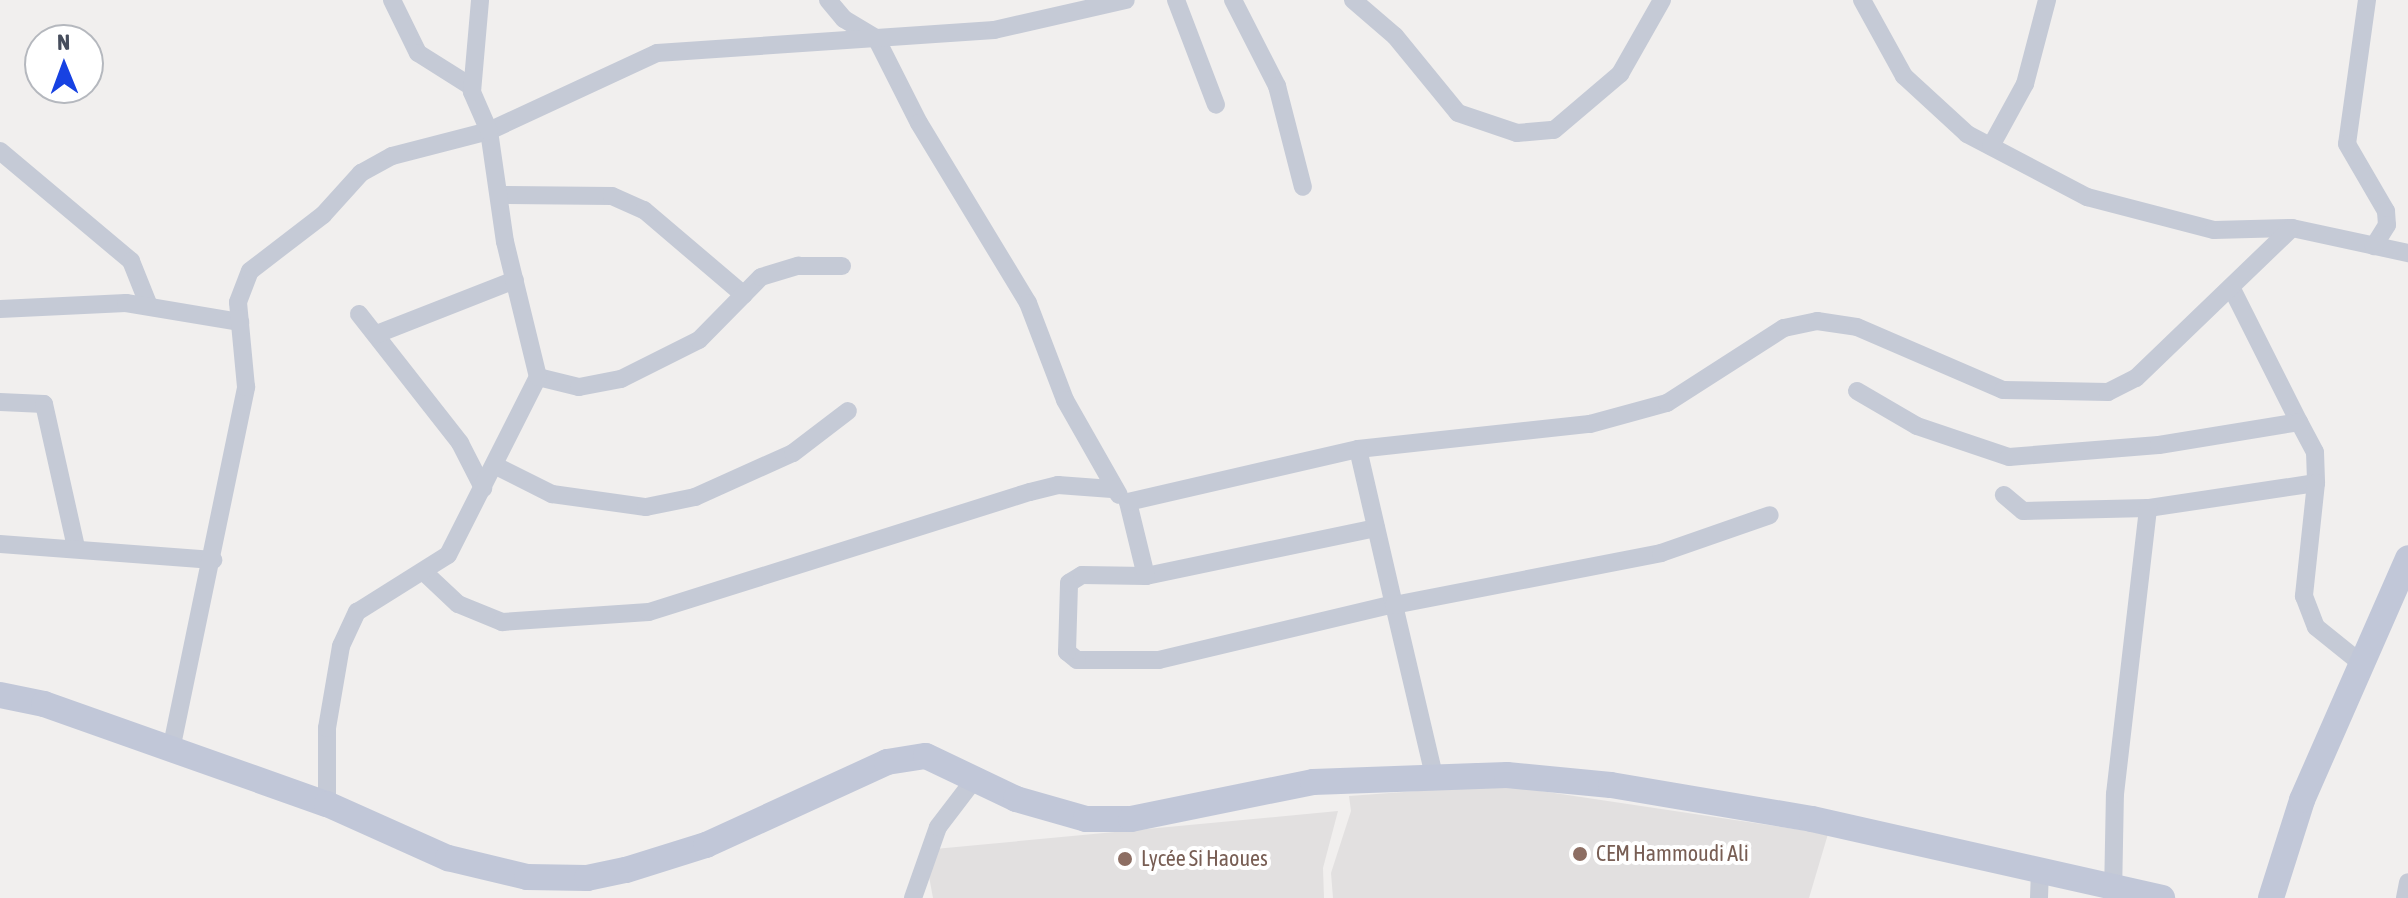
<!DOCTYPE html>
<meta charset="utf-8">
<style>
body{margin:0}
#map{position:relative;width:2408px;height:898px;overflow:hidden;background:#f1efee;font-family:"Asap Condensed",sans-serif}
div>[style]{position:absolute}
.education>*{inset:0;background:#e2e0e0}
.minor>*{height:18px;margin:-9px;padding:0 9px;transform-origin:9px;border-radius:9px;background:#c5cad6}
.secondary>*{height:26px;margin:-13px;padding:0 13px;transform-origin:13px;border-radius:13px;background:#c1c7d8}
.dots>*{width:22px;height:22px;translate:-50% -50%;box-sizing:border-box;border:4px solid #fff;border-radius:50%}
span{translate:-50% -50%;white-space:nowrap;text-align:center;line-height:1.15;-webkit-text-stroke:8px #fff;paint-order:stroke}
.education-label{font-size:22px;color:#785e54}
.left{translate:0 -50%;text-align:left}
.north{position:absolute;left:24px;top:24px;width:80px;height:80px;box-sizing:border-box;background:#fff;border:2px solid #b5b8be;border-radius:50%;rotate:359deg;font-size:22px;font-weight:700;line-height:32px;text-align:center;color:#464d5c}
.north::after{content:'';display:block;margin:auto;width:28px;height:36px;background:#1742e2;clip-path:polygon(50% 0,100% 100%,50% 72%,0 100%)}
</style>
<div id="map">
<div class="education">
<i style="clip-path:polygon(1500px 785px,1828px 834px,1809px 898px,1333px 898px,1331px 873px,1351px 811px,1349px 796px)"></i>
<i style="clip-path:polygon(1338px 811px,1323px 868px,1324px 898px,933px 898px,924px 850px)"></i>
</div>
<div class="minor">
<i style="left:392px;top:0;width:59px;rotate:63.9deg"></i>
<i style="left:418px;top:53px;width:64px;rotate:32.2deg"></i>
<i style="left:828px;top:0;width:25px;rotate:50deg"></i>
<i style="left:844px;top:19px;width:37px;rotate:31deg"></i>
<i style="left:876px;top:38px;width:95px;rotate:63.2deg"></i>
<i style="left:919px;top:123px;width:210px;rotate:58.8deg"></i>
<i style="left:1028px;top:303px;width:104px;rotate:69.1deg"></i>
<i style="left:1065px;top:400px;width:109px;rotate:60.4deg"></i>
<i style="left:1176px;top:0;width:112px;rotate:69.1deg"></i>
<i style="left:1233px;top:0;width:97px;rotate:62.9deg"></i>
<i style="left:1277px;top:86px;width:104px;rotate:75.6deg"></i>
<i style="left:1353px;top:0;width:55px;rotate:40.6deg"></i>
<i style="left:1395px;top:36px;width:99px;rotate:50.7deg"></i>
<i style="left:1458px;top:113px;width:62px;rotate:18.7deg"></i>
<i style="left:1517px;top:133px;width:37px;rotate:-5deg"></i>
<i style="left:1554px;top:130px;width:87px;rotate:-40.3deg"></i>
<i style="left:1620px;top:74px;width:85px;rotate:-60.4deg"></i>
<i style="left:1862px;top:0;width:87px;rotate:61.1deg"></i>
<i style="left:1904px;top:76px;width:86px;rotate:42.6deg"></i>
<i style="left:1967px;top:134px;width:136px;rotate:27.7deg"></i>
<i style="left:2087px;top:197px;width:131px;rotate:14.6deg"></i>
<i style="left:2214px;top:230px;width:78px;rotate:-1.5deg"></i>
<i style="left:2292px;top:228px;width:119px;rotate:12.2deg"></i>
<i style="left:2367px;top:0;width:145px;rotate:97.9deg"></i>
<i style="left:2347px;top:144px;width:78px;rotate:59.8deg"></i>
<i style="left:2386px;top:211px;width:14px;rotate:86deg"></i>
<i style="left:2387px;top:225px;width:25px;rotate:122deg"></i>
<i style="left:1991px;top:146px;width:71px;rotate:-61.3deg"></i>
<i style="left:2025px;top:84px;width:87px;rotate:-75.3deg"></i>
<i style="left:0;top:151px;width:171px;rotate:40deg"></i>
<i style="left:131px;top:261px;width:48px;rotate:68.2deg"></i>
<i style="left:502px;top:195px;width:110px;rotate:0.5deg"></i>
<i style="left:612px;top:196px;width:35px;rotate:24deg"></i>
<i style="left:644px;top:210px;width:131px;rotate:40.4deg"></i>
<i style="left:2232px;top:289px;width:149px;rotate:63.3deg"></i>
<i style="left:0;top:309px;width:126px;rotate:-2.7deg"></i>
<i style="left:126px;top:303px;width:116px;rotate:9.5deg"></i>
<i style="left:359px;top:314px;width:164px;rotate:51.9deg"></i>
<i style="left:460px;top:443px;width:51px;rotate:62.9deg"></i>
<i style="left:377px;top:334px;width:148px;rotate:-21.4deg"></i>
<i style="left:538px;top:377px;width:42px;rotate:13.7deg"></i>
<i style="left:579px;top:387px;width:43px;rotate:-10.8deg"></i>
<i style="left:621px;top:379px;width:87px;rotate:-26.6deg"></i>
<i style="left:699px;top:340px;width:88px;rotate:-45.5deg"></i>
<i style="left:761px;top:277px;width:39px;rotate:-17deg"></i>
<i style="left:798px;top:266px;width:44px"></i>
<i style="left:1857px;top:391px;width:69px;rotate:30.3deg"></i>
<i style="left:1917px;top:426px;width:97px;rotate:18.6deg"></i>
<i style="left:2009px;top:457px;width:150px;rotate:-4.6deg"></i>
<i style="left:2159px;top:445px;width:142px;rotate:-9.3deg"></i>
<i style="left:2299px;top:422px;width:34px;rotate:62deg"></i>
<i style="left:2315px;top:452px;width:31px;rotate:88deg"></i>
<i style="left:2316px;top:483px;width:170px;rotate:171.5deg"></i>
<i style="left:2148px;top:508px;width:125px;rotate:178.6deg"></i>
<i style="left:2023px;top:511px;width:25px;rotate:-140deg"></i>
<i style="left:0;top:402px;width:44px;rotate:2.6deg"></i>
<i style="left:44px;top:404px;width:147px;rotate:77.4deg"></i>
<i style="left:1358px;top:449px;width:233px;rotate:-6.2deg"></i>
<i style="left:1590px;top:424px;width:80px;rotate:-15.3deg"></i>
<i style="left:1667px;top:403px;width:139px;rotate:-32.7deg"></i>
<i style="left:1784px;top:328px;width:34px;rotate:-12deg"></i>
<i style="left:1817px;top:321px;width:40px;rotate:8.5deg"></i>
<i style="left:1857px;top:327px;width:159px;rotate:23.3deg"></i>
<i style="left:2003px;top:390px;width:105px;rotate:1.1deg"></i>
<i style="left:2108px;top:392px;width:31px;rotate:-27deg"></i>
<i style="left:2136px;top:378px;width:216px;rotate:-43.9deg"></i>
<i style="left:494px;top:465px;width:65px;rotate:26.6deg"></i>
<i style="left:552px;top:494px;width:95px;rotate:7.9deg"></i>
<i style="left:646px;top:507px;width:50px;rotate:-11.5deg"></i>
<i style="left:695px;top:497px;width:107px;rotate:-24.2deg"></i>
<i style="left:793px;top:453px;width:69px;rotate:-37.4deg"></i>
<i style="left:2316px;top:483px;width:114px;rotate:96.1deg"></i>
<i style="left:2304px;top:596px;width:33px;rotate:69deg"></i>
<i style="left:2316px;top:627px;width:59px;rotate:38.8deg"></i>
<i style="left:0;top:544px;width:214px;rotate:4.3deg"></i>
<i style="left:426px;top:574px;width:44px;rotate:43.2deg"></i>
<i style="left:458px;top:604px;width:48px;rotate:22.2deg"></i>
<i style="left:502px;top:622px;width:147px;rotate:-3.9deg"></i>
<i style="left:649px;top:612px;width:399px;rotate:-17.5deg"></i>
<i style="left:1030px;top:492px;width:29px;rotate:-14deg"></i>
<i style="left:1058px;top:485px;width:54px;rotate:4.2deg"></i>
<i style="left:1146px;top:576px;width:235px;rotate:-11.8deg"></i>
<i style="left:1394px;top:604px;width:242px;rotate:166.6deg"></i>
<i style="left:1159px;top:660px;width:82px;rotate:180deg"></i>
<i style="left:1077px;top:660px;width:13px;rotate:-141deg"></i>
<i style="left:1067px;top:652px;width:69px;rotate:-88.3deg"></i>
<i style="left:1069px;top:583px;width:15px;rotate:-32deg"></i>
<i style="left:1082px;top:575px;width:64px;rotate:0.9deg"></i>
<i style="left:1146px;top:576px;width:76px;rotate:-103.7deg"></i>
<i style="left:1128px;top:502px;width:236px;rotate:-13deg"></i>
<i style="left:1358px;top:449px;width:160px;rotate:77deg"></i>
<i style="left:1394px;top:605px;width:176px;rotate:76.8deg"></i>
<i style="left:1394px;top:605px;width:272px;rotate:-11deg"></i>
<i style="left:1661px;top:553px;width:115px;rotate:-19.2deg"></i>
<i style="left:171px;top:750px;width:371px;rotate:-78.3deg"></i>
<i style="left:246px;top:387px;width:85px;rotate:-95.4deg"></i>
<i style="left:238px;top:302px;width:33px;rotate:-69deg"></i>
<i style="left:250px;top:271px;width:92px;rotate:-37.5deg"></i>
<i style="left:323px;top:215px;width:57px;rotate:-47.9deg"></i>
<i style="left:361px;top:173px;width:35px;rotate:-29deg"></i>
<i style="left:392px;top:156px;width:100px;rotate:-14.5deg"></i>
<i style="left:489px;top:131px;width:185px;rotate:-24.9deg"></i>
<i style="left:657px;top:53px;width:338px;rotate:-3.9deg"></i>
<i style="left:994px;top:30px;width:135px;rotate:-12.8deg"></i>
<i style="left:327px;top:804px;width:76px;rotate:-90deg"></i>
<i style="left:327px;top:728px;width:83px;rotate:-80.3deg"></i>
<i style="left:341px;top:646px;width:38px;rotate:-65deg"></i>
<i style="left:357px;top:612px;width:107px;rotate:-32.1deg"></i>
<i style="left:448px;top:555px;width:199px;rotate:-63.2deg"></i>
<i style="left:538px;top:377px;width:139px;rotate:-103.7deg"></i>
<i style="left:505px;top:242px;width:112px;rotate:-98.2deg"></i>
<i style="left:489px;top:131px;width:43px;rotate:-113.6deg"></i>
<i style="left:472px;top:92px;width:92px;rotate:-85deg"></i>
<i style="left:2113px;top:895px;width:101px;rotate:-88.9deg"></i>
<i style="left:2115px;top:794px;width:288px;rotate:-83.4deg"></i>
<i style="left:913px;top:898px;width:75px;rotate:-70.6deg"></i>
<i style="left:938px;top:827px;width:64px;rotate:-52.6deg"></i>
<i style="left:2039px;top:898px;width:30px;rotate:-88deg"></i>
<i style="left:2405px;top:898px;width:16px;rotate:-79deg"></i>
</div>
<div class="secondary">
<i style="left:0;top:695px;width:45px;rotate:11.6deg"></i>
<i style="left:44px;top:704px;width:300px;rotate:19.5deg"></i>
<i style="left:327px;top:804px;width:133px;rotate:24.1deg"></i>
<i style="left:448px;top:858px;width:81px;rotate:13.5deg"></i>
<i style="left:527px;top:877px;width:60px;rotate:1deg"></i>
<i style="left:587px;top:878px;width:40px;rotate:-12deg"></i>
<i style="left:626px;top:870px;width:84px;rotate:-17.4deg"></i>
<i style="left:706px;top:845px;width:199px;rotate:-24.6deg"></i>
<i style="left:887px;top:762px;width:39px;rotate:-9deg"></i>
<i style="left:926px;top:756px;width:100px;rotate:25.5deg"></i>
<i style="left:1016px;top:799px;width:73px;rotate:15.9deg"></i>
<i style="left:1086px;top:819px;width:45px"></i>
<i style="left:1131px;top:819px;width:186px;rotate:-11.5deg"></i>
<i style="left:1313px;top:782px;width:194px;rotate:-2.1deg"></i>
<i style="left:1507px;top:775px;width:104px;rotate:5.5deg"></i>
<i style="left:1611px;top:785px;width:204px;rotate:9.6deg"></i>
<i style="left:1812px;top:819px;width:359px;rotate:12.7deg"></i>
<i style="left:2271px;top:898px;width:103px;rotate:-72.4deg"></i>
<i style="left:2302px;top:800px;width:264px;rotate:-66.3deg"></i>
</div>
<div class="dots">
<i style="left:1580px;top:854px;background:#8d6e63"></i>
<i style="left:1125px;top:859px;background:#8d6e63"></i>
</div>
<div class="education-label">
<span class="left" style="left:1596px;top:854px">CEM Hammoudi Ali</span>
<span class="left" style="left:1141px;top:859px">Lycée Si Haoues</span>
</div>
<div class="north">N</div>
</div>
